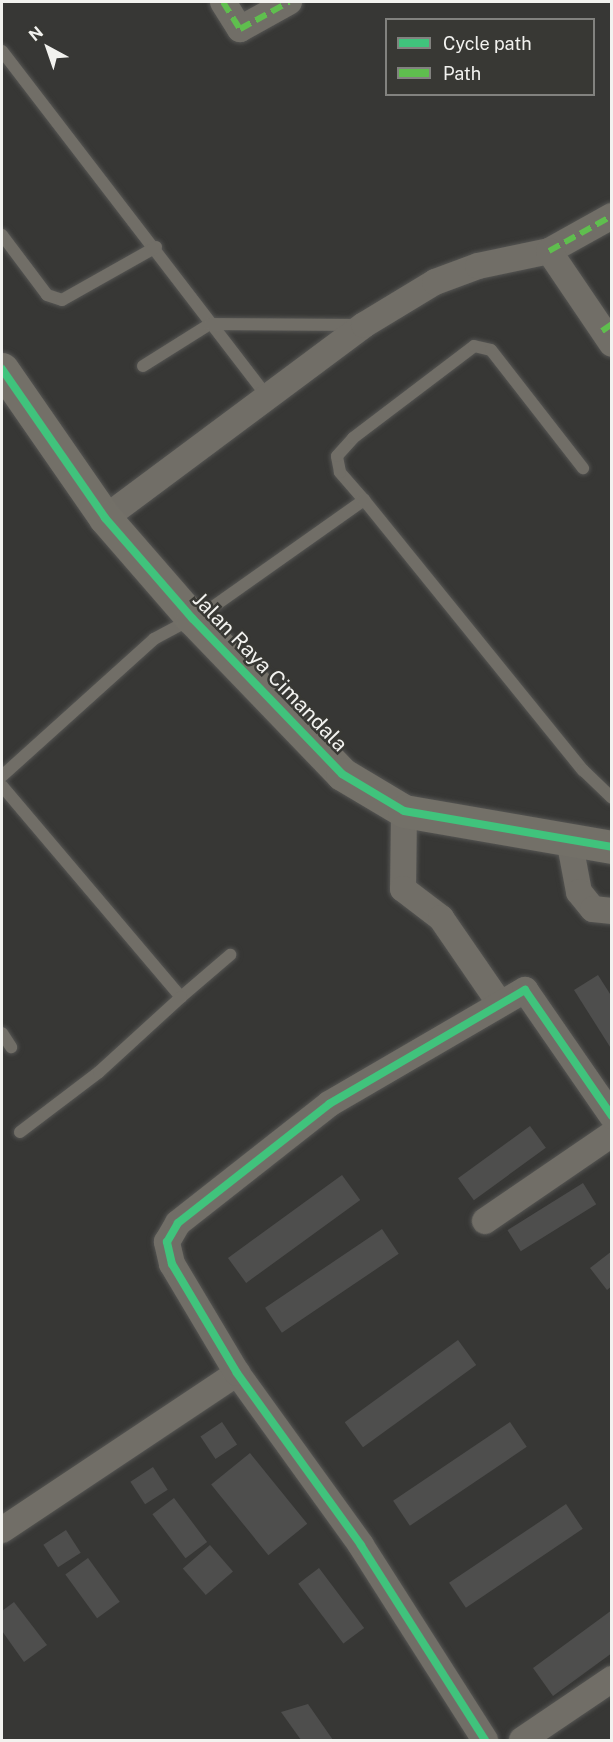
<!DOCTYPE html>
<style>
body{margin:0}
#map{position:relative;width:613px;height:1742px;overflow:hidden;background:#373735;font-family:"Public Sans",sans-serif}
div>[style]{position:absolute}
.building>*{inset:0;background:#4e4e4d;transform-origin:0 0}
.roads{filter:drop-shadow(0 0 2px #555553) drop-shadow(0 0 2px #555553)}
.lane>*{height:12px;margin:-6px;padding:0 6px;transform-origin:6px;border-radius:6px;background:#716e67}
.street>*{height:26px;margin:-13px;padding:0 13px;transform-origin:13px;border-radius:13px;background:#716e67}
.secondary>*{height:33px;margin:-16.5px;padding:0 16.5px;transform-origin:16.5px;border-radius:16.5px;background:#737068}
.quiet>*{height:6px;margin-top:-3px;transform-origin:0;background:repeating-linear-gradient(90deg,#5fbe4e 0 12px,transparent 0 18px)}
.cycleway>*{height:8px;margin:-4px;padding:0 4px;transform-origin:4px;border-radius:4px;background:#40c37c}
span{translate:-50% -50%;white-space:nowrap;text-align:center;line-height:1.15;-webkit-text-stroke:5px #383834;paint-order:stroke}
.street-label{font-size:21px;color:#f2f2ef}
.frame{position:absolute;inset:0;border:3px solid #f2f2ef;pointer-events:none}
.legend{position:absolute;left:385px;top:18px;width:210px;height:78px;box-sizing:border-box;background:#383834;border:2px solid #82827f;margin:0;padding:8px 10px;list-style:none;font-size:18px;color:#f2f2ef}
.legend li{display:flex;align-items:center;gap:12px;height:30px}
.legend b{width:30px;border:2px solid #82827f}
.north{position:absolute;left:18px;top:18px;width:60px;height:60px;-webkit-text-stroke:4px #383834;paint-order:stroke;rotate:320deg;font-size:16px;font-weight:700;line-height:24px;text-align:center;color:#f2f2ef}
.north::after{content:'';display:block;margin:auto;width:21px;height:27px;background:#f2f2ef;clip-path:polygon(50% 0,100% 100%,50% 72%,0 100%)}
</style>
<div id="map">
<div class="building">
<i style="clip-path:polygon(598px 975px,612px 997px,612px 1050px,574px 990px)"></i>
<i style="left:530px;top:1126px;width:27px;height:89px;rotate:54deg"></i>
<i style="left:342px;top:1175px;width:31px;height:141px;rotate:54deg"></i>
<i style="left:583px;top:1183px;width:25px;height:89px;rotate:58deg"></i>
<i style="left:382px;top:1229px;width:30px;height:141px;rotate:56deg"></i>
<i style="clip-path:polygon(612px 1251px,612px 1286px,607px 1290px,590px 1268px)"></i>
<i style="left:458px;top:1340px;width:31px;height:140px;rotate:54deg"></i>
<i style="left:222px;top:1422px;width:27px;height:26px;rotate:56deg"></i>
<i style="left:510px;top:1422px;width:30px;height:141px;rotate:56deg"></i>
<i style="left:250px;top:1453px;width:91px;height:50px;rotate:51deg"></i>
<i style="left:153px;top:1467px;width:27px;height:27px;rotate:57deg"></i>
<i style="left:174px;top:1498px;width:55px;height:27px;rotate:53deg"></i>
<i style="left:566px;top:1504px;width:30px;height:141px;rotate:56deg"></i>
<i style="left:66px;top:1530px;width:27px;height:27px;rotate:57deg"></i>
<i style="left:210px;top:1545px;width:35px;height:36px;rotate:49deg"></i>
<i style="left:88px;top:1558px;width:54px;height:28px;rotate:54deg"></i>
<i style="left:319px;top:1568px;width:75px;height:26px;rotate:53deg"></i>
<i style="clip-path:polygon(14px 1602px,47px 1645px,24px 1662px,2px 1631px,2px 1611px)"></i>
<i style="clip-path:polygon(612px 1610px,612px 1653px,553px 1696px,533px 1668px)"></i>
<i style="clip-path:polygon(308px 1704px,333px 1740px,301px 1740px,281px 1712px)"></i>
</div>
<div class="roads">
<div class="lane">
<i style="left:2px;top:51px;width:437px;rotate:52.5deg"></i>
<i style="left:2px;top:235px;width:75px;rotate:53.1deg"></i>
<i style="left:47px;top:295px;width:16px;rotate:18deg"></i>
<i style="left:62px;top:300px;width:108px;rotate:-29.4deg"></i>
<i style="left:143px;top:366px;width:79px;rotate:-32.1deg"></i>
<i style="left:210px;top:324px;width:147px;rotate:0.4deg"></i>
<i style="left:364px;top:500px;width:37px;rotate:-131deg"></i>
<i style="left:340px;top:472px;width:16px;rotate:-101deg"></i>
<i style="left:337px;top:456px;width:24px;rotate:-48deg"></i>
<i style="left:353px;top:438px;width:152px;rotate:-37.2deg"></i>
<i style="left:474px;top:346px;width:17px;rotate:13deg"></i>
<i style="left:491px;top:350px;width:150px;rotate:52.1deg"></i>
<i style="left:2px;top:776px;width:205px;rotate:-42deg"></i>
<i style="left:154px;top:639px;width:64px;rotate:-28.2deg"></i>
<i style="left:210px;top:609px;width:189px;rotate:-35.3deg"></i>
<i style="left:364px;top:500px;width:348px;rotate:51deg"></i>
<i style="left:583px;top:770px;width:40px;rotate:44deg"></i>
<i style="left:2px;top:786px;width:277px;rotate:49.7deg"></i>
<i style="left:181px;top:997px;width:65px;rotate:-40.6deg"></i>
<i style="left:2px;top:1033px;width:17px;rotate:57deg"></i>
<i style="left:20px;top:1132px;width:99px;rotate:-37.2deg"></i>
<i style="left:99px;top:1072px;width:111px;rotate:-42.4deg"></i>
</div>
<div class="street">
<i style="left:223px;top:2px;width:32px;rotate:58deg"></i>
<i style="left:240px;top:29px;width:56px;rotate:-28.9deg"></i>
<i style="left:549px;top:251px;width:72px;rotate:-29.1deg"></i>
<i style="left:105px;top:518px;width:323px;rotate:-36.7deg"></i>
<i style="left:364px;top:325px;width:83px;rotate:-31.2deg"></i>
<i style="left:435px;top:282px;width:46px;rotate:-20.4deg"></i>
<i style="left:478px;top:266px;width:73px;rotate:-11.9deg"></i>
<i style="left:549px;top:251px;width:112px;rotate:55.9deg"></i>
<i style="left:404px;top:811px;width:78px;rotate:90.7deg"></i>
<i style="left:403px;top:889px;width:48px;rotate:37.3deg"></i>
<i style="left:441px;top:918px;width:104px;rotate:55.5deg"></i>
<i style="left:569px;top:839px;width:54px;rotate:79.3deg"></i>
<i style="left:579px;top:892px;width:22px;rotate:51deg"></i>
<i style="left:593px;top:909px;width:19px;rotate:6deg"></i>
<i style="left:485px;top:1221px;width:154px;rotate:-34.4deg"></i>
<i style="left:2px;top:1530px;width:283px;rotate:-33.7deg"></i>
<i style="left:485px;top:1740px;width:231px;rotate:-122.5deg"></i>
<i style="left:361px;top:1545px;width:212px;rotate:-125.8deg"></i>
<i style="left:237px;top:1373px;width:127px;rotate:-120.8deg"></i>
<i style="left:172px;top:1264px;width:23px;rotate:-103deg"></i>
<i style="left:167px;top:1242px;width:22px;rotate:-60deg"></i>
<i style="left:178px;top:1223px;width:192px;rotate:-38.2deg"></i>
<i style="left:329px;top:1104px;width:227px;rotate:-30.2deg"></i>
<i style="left:525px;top:990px;width:153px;rotate:55.4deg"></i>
<i style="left:522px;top:1740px;width:109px;rotate:-34.1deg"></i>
</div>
<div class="secondary">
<i style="left:2px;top:369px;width:181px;rotate:55.3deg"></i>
<i style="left:105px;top:518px;width:133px;rotate:49deg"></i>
<i style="left:192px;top:618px;width:216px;rotate:46.1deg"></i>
<i style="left:342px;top:774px;width:72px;rotate:30.8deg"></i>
<i style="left:404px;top:811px;width:211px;rotate:9.8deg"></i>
</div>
</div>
<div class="quiet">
<i style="left:223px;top:2px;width:32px;rotate:58deg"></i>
<i style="left:240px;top:29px;width:56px;rotate:-28.9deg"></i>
<i style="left:549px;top:251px;width:72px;rotate:-29.1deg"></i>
<i style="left:602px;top:331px;width:12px;rotate:-35deg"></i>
</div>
<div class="cycleway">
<i style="left:2px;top:369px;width:181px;rotate:55.3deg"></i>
<i style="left:105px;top:518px;width:133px;rotate:49deg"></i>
<i style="left:192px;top:618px;width:216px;rotate:46.1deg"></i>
<i style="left:342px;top:774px;width:72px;rotate:30.8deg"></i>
<i style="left:404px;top:811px;width:211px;rotate:9.8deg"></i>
<i style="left:485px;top:1740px;width:231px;rotate:-122.5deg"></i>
<i style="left:361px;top:1545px;width:212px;rotate:-125.8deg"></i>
<i style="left:237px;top:1373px;width:127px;rotate:-120.8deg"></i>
<i style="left:172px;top:1264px;width:23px;rotate:-103deg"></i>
<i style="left:167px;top:1242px;width:22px;rotate:-60deg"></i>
<i style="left:178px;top:1223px;width:192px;rotate:-38.2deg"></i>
<i style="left:329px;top:1104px;width:227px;rotate:-30.2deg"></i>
<i style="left:525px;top:990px;width:153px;rotate:55.4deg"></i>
</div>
<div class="street-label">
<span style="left:270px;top:672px;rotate:46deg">Jalan Raya Cimandala</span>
</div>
<div class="frame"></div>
<ul class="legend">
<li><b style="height:8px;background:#40c37c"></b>Cycle path</li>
<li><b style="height:8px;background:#5fbe4e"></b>Path</li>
</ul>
<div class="north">N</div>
</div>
